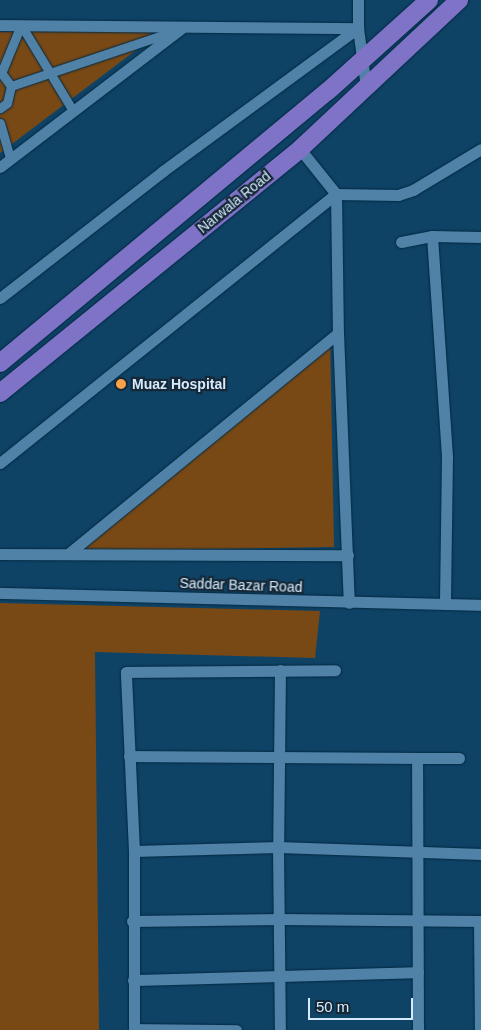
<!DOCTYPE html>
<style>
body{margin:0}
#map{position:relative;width:481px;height:1030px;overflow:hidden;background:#0f4366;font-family:Arial,sans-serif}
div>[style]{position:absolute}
.green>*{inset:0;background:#794915}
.roads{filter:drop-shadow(0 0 1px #012942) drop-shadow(0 0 1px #012942)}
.pedestrian>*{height:9px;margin:-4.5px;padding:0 4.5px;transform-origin:4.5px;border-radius:4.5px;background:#5081a7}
.minor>*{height:11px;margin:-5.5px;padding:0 5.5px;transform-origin:5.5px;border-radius:5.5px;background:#5081a7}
.primary>*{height:18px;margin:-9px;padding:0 9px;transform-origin:9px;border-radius:9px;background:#7f73c7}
.dots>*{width:14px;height:14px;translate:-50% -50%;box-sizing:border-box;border:2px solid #142838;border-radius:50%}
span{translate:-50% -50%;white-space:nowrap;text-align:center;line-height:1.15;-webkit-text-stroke:4.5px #142838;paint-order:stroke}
.street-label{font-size:14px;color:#d6eafb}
.poi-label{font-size:14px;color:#d6eafb;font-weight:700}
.left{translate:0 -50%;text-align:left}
.scale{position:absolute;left:308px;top:998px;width:105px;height:22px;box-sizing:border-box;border:2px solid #d6eafb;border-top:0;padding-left:6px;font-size:15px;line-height:18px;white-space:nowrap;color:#d6eafb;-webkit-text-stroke:4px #142838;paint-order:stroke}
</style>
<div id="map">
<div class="green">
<i style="clip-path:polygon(150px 28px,152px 38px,0 153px,0 32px)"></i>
<i style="clip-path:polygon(330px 335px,334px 547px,64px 551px)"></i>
<i style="clip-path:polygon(0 603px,320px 611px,315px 658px,95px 652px,99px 1030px,0 1030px)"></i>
</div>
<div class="roads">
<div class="pedestrian">
<i style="left:0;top:71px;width:19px;rotate:54deg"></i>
<i style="left:11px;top:86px;width:17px;rotate:103deg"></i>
<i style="left:7px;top:103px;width:9px;rotate:144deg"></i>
<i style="left:2px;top:71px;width:50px;rotate:-67.6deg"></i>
<i style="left:21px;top:25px;width:100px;rotate:58.8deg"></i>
<i style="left:11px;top:86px;width:175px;rotate:-18.6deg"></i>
<i style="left:0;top:123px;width:37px;rotate:74deg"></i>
</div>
<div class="minor">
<i style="left:358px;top:0;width:28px;rotate:90deg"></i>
<i style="left:358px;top:28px;width:60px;rotate:82.3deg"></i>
<i style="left:0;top:25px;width:358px;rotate:0.5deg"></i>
<i style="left:300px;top:149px;width:58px;rotate:51.3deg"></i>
<i style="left:336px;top:194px;width:139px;rotate:89.2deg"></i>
<i style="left:338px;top:333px;width:270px;rotate:87.7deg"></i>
<i style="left:0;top:167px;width:229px;rotate:-37.4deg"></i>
<i style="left:432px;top:236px;width:222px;rotate:86.1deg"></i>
<i style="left:447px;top:457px;width:147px;rotate:90.8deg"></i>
<i style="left:401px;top:242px;width:32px;rotate:-11deg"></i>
<i style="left:432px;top:236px;width:49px;rotate:1.2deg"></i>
<i style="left:0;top:298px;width:207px;rotate:-37.9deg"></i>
<i style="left:163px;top:171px;width:242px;rotate:-36.3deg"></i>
<i style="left:0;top:463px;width:430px;rotate:-38.7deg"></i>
<i style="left:336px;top:194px;width:62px;rotate:0.9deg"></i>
<i style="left:398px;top:195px;width:16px;rotate:-18deg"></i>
<i style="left:413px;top:190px;width:79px;rotate:-31.1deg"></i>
<i style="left:0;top:554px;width:348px;rotate:0.2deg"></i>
<i style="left:68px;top:554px;width:349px;rotate:-39.3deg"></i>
<i style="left:0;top:593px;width:481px;rotate:1.4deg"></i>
<i style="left:280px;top:670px;width:177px;rotate:90.6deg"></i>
<i style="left:278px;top:847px;width:183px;rotate:89.4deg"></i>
<i style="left:129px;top:756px;width:288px;rotate:0.4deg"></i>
<i style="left:134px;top:851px;width:144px;rotate:-1.6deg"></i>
<i style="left:278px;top:847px;width:203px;rotate:2deg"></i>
<i style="left:132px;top:921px;width:148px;rotate:-0.8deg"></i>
<i style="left:280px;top:919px;width:201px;rotate:0.6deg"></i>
<i style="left:479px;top:921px;width:109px;rotate:89.5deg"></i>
<i style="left:133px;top:980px;width:285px;rotate:-1.6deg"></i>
<i style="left:134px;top:1029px;width:102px;rotate:0.6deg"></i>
<i style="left:134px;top:1030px;width:179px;rotate:-90deg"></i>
<i style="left:134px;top:851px;width:179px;rotate:-92.6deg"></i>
<i style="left:126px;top:672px;width:209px;rotate:-0.5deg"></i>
<i style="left:418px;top:1030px;width:272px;rotate:-90.2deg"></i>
<i style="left:417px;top:758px;width:42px"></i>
</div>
<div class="primary">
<i style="left:0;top:363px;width:426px;rotate:-39.7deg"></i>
<i style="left:328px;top:91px;width:136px;rotate:-42deg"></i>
<i style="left:0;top:393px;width:387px;rotate:-39.1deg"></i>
<i style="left:300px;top:149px;width:218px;rotate:-43.1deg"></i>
</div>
</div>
<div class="dots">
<i style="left:121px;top:384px;background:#f7a149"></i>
</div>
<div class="street-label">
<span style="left:234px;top:202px;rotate:-39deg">Narwala Road</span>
<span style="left:241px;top:585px;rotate:2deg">Saddar Bazar Road</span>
</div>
<div class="poi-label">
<span class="left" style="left:132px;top:384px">Muaz Hospital</span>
</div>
<div class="scale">50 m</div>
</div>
